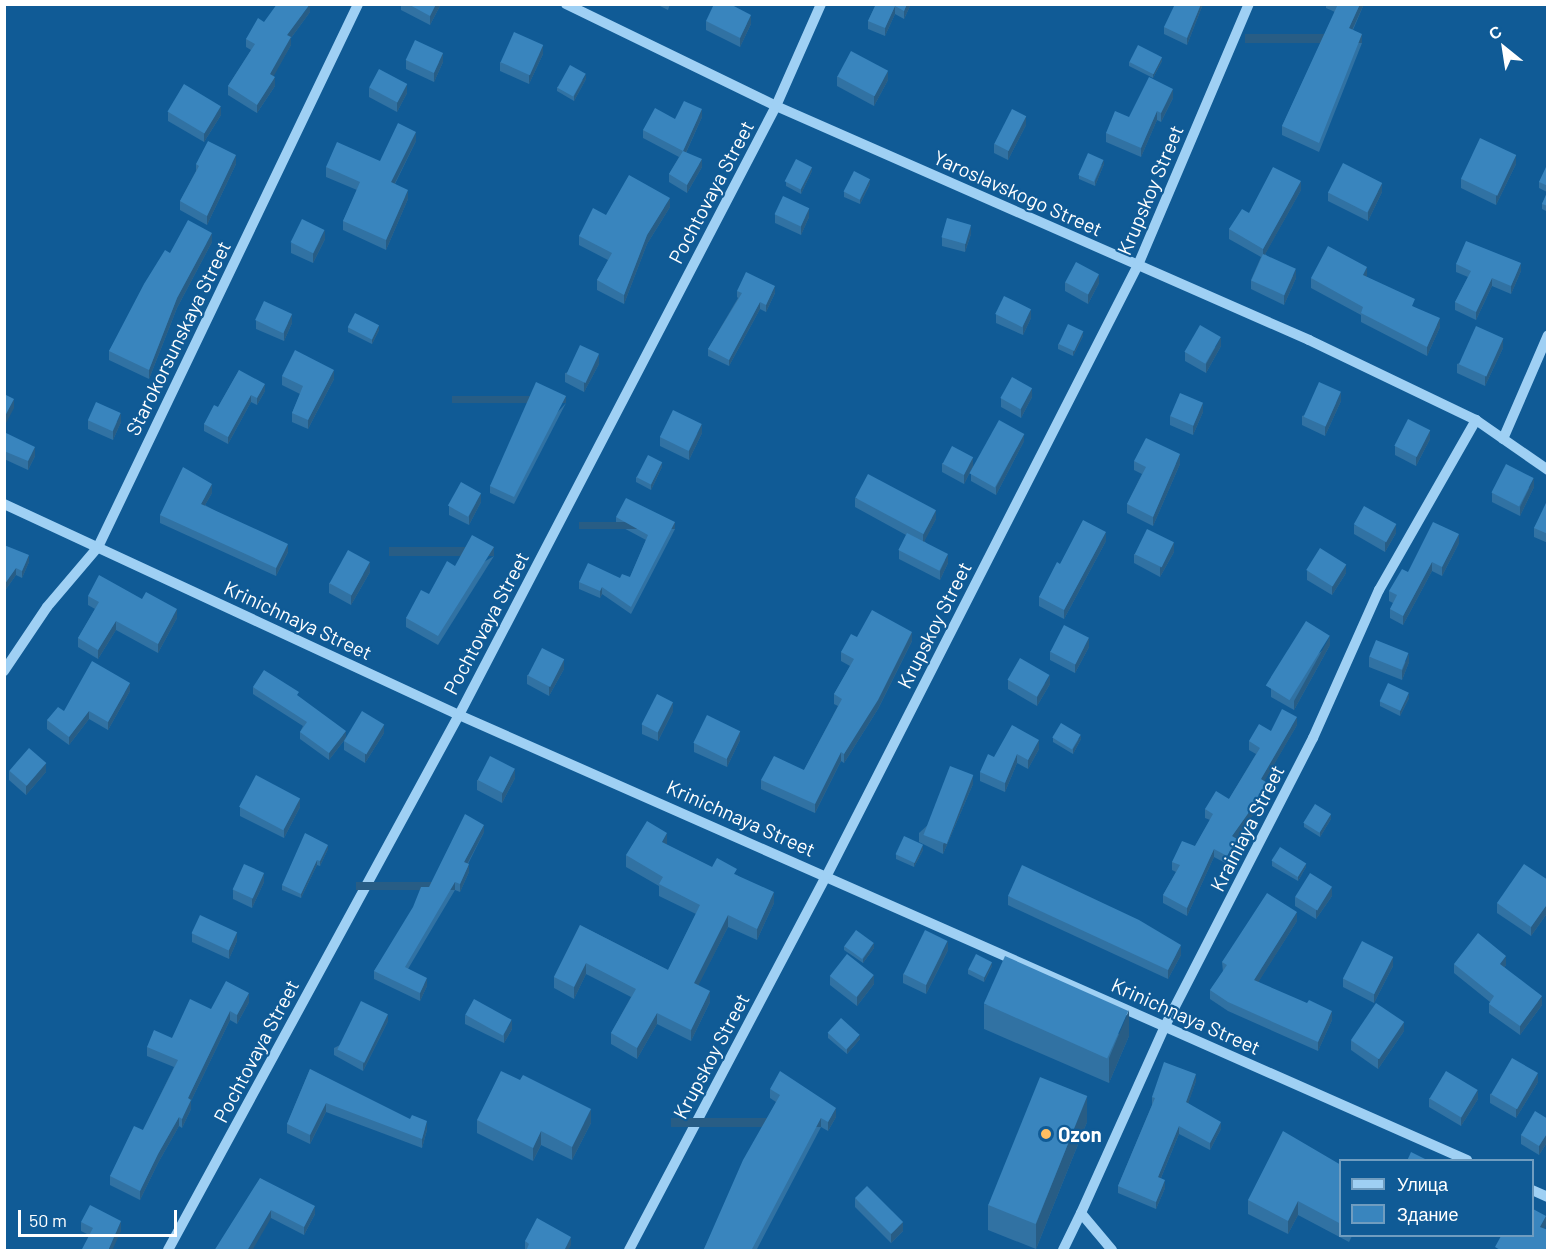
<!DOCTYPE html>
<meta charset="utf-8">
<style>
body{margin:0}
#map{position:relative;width:1552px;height:1255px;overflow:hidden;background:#105b96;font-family:Barlow,sans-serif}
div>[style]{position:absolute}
.minor>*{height:10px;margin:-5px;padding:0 5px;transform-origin:5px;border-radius:5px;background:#9fd0f4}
.wall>*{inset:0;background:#3172a3}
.shaded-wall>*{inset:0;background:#285d85;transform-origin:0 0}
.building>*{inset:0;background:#3985be;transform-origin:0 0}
.dots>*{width:16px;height:16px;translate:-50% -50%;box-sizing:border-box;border:3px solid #105b96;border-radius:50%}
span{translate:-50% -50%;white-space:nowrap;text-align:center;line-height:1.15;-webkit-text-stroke:4.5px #105b96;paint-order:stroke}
.street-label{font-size:20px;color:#fff}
.poi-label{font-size:20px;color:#fff;font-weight:700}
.left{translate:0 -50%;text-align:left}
.frame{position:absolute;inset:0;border:6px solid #fff;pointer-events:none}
.legend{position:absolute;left:1339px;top:1159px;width:195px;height:78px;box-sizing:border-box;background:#105b96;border:2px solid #709dc0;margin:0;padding:8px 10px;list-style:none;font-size:18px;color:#fff}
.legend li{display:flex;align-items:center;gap:12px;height:30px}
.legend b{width:30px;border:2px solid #709dc0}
.north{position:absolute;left:1474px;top:18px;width:60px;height:60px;-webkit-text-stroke:4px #105b96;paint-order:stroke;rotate:330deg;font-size:16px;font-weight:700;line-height:24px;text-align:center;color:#fff}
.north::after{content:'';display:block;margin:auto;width:21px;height:27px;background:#fff;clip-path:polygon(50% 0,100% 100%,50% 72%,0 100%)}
.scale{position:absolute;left:18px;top:1210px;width:159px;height:27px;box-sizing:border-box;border:3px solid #fff;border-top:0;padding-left:8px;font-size:18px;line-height:21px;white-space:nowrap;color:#fff;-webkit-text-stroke:4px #105b96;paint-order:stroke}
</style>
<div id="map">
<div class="minor">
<i style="left:566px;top:4px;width:233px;rotate:25.9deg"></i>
<i style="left:776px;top:106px;width:582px;rotate:23.7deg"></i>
<i style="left:1309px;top:340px;width:185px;rotate:25.6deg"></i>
<i style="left:1476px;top:420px;width:88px;rotate:34.8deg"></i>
<i style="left:1503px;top:439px;width:113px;rotate:-66.6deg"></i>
<i style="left:4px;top:504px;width:502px;rotate:24.88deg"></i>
<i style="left:459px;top:715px;width:1102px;rotate:23.82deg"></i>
<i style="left:4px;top:671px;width:77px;rotate:-56.1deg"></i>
<i style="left:47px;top:607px;width:79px;rotate:-49.6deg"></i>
<i style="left:98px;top:547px;width:602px;rotate:-64.41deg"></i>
<i style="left:1532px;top:1190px;width:17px;rotate:24deg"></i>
<i style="left:168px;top:1250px;width:609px;rotate:-61.46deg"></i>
<i style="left:459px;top:715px;width:687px;rotate:-62.5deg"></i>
<i style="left:776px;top:106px;width:111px;rotate:-66.2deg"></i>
<i style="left:629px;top:1250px;width:424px;rotate:-62.2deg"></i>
<i style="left:827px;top:875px;width:685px;rotate:-62.99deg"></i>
<i style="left:1138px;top:265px;width:284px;rotate:-67deg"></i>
<i style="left:1063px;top:1250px;width:41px;rotate:-64.1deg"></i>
<i style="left:1112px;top:1250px;width:48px;rotate:-130deg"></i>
<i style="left:1081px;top:1213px;width:205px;rotate:-65.8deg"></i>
<i style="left:1165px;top:1026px;width:324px;rotate:-62.8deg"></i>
<i style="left:1313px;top:738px;width:162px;rotate:-66deg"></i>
<i style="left:1379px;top:590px;width:196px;rotate:-60.3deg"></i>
</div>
<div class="wall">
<i style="clip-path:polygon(401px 4px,441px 4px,430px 25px,401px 10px)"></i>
<i style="clip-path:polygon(656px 4px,670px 4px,668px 10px)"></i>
<i style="clip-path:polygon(876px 4px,911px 4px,904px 19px,895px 14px,885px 36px,868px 29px,868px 21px)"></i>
<i style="clip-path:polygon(1203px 4px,1187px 45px,1164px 34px,1164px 27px)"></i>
<i style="clip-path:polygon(1326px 4px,1364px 4px,1353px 30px,1362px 43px,1319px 152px,1282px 135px,1282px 126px,1335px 12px,1326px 8px)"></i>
<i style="clip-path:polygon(310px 12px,291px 38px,291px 45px,273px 76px,275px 86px,257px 113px,228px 95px,228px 86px,251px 50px,246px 47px,246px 39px,264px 22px)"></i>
<i style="clip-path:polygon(706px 21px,751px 24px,740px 47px,706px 30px)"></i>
<i style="clip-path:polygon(543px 54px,529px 84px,500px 71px,500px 62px)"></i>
<i style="clip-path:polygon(406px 60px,443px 62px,434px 82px,406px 69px)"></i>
<i style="clip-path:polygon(1162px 61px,1153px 78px,1129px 66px,1129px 62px)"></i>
<i style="clip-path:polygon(837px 76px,888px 80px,874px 106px,837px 86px)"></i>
<i style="clip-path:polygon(586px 79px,574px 101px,557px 91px,557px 87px)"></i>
<i style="clip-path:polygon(369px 88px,407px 93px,397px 112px,369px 97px)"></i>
<i style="clip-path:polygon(1173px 98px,1161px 122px,1157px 120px,1141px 157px,1106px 142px,1106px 133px,1129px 117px)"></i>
<i style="clip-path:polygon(168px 112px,221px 115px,204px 142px,168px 121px)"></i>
<i style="clip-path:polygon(702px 117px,686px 153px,702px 167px,687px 193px,669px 182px,669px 174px,679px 157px,643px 138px,643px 130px,675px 119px)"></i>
<i style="clip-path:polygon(1026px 125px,1008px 160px,994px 153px,994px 144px)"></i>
<i style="clip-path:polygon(416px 141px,395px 184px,408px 199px,386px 250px,343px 230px,343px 221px,357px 190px,326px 177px,326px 167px,380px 161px)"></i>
<i style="clip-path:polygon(196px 164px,236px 164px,207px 225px,180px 210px,180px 201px,196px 171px)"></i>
<i style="clip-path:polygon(1104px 164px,1095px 186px,1079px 179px,1079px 175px)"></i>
<i style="clip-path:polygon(1516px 164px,1496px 205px,1461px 188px,1461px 179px)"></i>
<i style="clip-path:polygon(1548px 168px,1548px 212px,1542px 209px,1542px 204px,1547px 192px,1539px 188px,1539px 182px)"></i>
<i style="clip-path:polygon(812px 171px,801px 194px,786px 186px,786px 182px)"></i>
<i style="clip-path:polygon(870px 184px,860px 204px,844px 197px,844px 192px)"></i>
<i style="clip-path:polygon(1301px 190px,1265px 254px,1296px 278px,1284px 305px,1251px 289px,1251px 280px,1261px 257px,1229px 239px,1229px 229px,1249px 213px)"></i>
<i style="clip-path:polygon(1328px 192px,1382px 192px,1368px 221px,1328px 201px)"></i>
<i style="clip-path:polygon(670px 207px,647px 244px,624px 304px,597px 290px,597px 280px,608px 260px,579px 245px,579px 236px,606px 215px)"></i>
<i style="clip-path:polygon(775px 214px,809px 217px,801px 235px,775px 223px)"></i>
<i style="clip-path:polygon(971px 234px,965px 252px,942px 246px,942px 237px)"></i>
<i style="clip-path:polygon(325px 239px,313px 263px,291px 253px,291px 243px)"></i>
<i style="clip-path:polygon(212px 242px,177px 308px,149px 379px,109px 360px,109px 351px,170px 253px)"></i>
<i style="clip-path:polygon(1456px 264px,1521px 271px,1511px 294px,1492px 286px,1476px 320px,1455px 310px,1455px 302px,1468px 277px,1456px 272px)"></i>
<i style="clip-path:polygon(1367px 277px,1415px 308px,1440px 327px,1427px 356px,1361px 322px,1361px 315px,1311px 288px,1311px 278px)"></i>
<i style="clip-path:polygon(1065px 282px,1099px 283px,1088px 304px,1065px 291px)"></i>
<i style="clip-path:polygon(737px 291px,775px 293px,766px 312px,760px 309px,729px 366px,708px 356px,708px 349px,738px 298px,737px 297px)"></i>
<i style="clip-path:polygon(996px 314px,1031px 318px,1023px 335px,996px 323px)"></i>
<i style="clip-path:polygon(256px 320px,292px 323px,284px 341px,256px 329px)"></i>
<i style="clip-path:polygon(348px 327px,379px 330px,372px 344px,348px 332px)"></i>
<i style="clip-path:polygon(1083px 336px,1073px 356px,1058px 349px,1058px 344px)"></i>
<i style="clip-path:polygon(1221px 346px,1206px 373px,1185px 361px,1185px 352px)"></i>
<i style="clip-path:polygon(1503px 348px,1485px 386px,1457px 373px,1457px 364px)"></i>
<i style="clip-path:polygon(599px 364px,584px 392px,565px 382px,565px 373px)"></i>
<i style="clip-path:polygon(239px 370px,265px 391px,257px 405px,251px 402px,228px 444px,204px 431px,204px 424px,218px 407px)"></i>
<i style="clip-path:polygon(282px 376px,334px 379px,308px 429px,292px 422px,292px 413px,300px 394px,282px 385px)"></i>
<i style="clip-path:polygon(1032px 397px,1021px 418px,1001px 407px,1001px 398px)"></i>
<i style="clip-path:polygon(1341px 401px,1325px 436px,1302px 425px,1302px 416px)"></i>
<i style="clip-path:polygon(566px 403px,514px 504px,490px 493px,490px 486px)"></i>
<i style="clip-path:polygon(1203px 412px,1193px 435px,1170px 425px,1170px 416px)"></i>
<i style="clip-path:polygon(88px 420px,121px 422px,113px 440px,88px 429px)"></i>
<i style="clip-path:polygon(4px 432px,35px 456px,28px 470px,4px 459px)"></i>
<i style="clip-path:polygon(702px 433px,689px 460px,660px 446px,660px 437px)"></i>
<i style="clip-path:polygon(1430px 439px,1416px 466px,1395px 455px,1395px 446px)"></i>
<i style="clip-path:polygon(1024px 441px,996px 495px,971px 481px,971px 474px)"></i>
<i style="clip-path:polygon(1134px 461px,1180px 464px,1153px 526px,1127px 513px,1127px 504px,1142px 474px,1134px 470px)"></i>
<i style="clip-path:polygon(942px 463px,973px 466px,964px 484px,942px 472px)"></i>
<i style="clip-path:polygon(662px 467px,651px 490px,636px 482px,636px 477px)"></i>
<i style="clip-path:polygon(1534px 487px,1520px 516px,1492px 502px,1492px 493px)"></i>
<i style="clip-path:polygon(212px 493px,205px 505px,288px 552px,276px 576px,160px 523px,160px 515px)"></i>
<i style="clip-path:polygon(855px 498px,936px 519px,924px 541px,948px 563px,940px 580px,899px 559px,899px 550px,906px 535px,855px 507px)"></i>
<i style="clip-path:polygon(481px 502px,469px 525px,449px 515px,449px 506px)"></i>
<i style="clip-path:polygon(1548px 504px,1548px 543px,1534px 537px,1534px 528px)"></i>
<i style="clip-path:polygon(616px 517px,675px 529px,631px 614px,602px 594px,600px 598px,579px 589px,579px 582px,620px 578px,630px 577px,646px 540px,616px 524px)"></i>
<i style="clip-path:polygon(1354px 525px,1396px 533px,1385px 552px,1354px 534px)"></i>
<i style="clip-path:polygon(1106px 541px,1064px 619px,1039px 606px,1039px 597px,1060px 564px)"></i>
<i style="clip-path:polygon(1459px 543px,1442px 576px,1432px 571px,1403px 625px,1390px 618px,1390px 609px,1393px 603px,1389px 601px,1389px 591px,1408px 572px)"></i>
<i style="clip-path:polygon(4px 545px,29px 562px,22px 578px,16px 575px,4px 592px)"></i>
<i style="clip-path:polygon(1174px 552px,1160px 577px,1134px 563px,1134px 554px)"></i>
<i style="clip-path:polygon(494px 556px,438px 645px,406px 627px,406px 618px,429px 594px)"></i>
<i style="clip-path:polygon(1307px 571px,1346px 573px,1332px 595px,1307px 580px)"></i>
<i style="clip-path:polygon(370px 572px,351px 605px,329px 593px,329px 583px)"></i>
<i style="clip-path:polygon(88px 596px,177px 618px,158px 653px,116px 630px,98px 659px,78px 647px,78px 638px,95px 609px,88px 605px)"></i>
<i style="clip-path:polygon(857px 637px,912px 641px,878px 709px,844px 763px,841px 761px,815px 813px,761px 789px,761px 780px,804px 770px,838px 706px,834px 704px,834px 694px,850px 666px,841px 661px,841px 652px)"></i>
<i style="clip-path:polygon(1330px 645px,1294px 710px,1271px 697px,1271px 688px)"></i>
<i style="clip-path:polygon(1089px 647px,1075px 673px,1050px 660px,1050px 651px)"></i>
<i style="clip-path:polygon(1369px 657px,1409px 662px,1402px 680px,1369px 667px)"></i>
<i style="clip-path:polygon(564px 669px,549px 696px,527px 684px,527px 675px)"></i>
<i style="clip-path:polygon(1008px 680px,1050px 684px,1037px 706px,1008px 689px)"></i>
<i style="clip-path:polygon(253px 687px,299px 697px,346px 738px,329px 760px,300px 739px,300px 732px,303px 726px,253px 694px)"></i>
<i style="clip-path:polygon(130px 691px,108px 730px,89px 719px,69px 745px,47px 729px,47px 720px,64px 711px)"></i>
<i style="clip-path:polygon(1409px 698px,1400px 716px,1380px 706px,1380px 701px)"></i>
<i style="clip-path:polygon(673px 711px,658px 741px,642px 734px,642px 724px)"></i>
<i style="clip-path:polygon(1297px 725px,1264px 781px,1269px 792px,1236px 839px,1237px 847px,1227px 864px,1214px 857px,1187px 916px,1163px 903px,1163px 895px,1176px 872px,1172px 870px,1172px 862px,1195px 846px,1210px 820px,1205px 818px,1205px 809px,1229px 799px,1256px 754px,1249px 750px,1249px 741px,1271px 731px)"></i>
<i style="clip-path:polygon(384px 733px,365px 763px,344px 750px,344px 741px)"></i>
<i style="clip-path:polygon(1053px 738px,1081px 739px,1073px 754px,1053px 742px)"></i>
<i style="clip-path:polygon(740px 740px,727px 767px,694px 752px,694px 743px)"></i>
<i style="clip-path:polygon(1039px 749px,1028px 769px,1017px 763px,1005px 792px,980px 781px,980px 772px,994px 757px)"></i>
<i style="clip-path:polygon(9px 771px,46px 772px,26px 795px,9px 780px)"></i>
<i style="clip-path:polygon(515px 778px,502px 803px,477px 790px,477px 780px)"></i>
<i style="clip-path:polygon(973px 784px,943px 854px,919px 842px,919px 833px)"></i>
<i style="clip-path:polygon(240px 807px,300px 807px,284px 838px,240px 816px)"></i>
<i style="clip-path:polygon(1331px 819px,1320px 837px,1304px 827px,1304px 823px)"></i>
<i style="clip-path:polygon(484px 832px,468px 864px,469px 872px,460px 892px,455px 890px,408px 969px,427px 986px,420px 1001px,374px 979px,374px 971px,429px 887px)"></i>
<i style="clip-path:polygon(667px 845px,712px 867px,737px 875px,774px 903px,757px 940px,728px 927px,698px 985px,710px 1002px,691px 1041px,657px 1024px,637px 1059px,611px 1044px,611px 1033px,631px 997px,586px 974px,574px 999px,554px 988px,554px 977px,580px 925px,668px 970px,696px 914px,659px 896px,659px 886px,626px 867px,626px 855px)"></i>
<i style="clip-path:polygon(328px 849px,320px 866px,317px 865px,301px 898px,282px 890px,282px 885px)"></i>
<i style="clip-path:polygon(923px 850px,914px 867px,896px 859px,896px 854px)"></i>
<i style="clip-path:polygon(1272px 861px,1306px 867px,1298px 881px,1272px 866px)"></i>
<i style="clip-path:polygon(1548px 880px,1548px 912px,1531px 936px,1497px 913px,1497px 903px)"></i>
<i style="clip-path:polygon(264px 882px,252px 908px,233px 899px,233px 890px)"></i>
<i style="clip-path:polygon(1008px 896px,1181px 955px,1168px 979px,1008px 905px)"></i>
<i style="clip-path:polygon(1332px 896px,1316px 919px,1295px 906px,1295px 897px)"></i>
<i style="clip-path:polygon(1297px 921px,1258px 982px,1332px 1020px,1318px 1051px,1228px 1011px,1210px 999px,1210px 990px,1223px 972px,1222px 962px)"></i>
<i style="clip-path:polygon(192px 933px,237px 941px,229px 959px,192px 942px)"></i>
<i style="clip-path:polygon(844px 946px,874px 948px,863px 963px,844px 950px)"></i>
<i style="clip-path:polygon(948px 950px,926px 994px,903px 983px,903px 974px)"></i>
<i style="clip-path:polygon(1454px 964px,1506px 965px,1504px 967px,1542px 1005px,1520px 1035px,1489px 1013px,1489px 1004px,1490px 1002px,1454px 973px)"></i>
<i style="clip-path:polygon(992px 966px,984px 982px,968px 974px,968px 969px)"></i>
<i style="clip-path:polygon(1393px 966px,1374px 1003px,1343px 987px,1343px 978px)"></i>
<i style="clip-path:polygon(830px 976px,874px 984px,857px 1006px,830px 985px)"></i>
<i style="clip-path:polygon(249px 1002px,237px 1024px,230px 1020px,191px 1101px,191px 1109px,182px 1128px,179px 1126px,158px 1163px,140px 1200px,110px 1185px,110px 1176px,143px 1130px,174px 1067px,147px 1056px,147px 1047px,172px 1038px,211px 1009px)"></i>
<i style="clip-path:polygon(984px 1004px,1129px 1036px,1109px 1083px,984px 1029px)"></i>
<i style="clip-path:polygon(465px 1015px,512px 1029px,504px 1043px,465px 1024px)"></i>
<i style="clip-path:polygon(388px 1021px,363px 1071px,334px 1055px,334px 1048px)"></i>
<i style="clip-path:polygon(1404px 1031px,1378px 1069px,1351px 1050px,1351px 1041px)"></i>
<i style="clip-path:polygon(828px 1033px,860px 1039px,847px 1054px,828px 1038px)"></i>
<i style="clip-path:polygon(310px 1069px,427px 1130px,422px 1148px,326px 1112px,310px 1144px,287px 1133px,287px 1124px)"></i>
<i style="clip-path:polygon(1196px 1081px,1188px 1103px,1221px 1129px,1210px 1150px,1179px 1134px,1161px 1178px,1165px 1188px,1156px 1209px,1118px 1193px,1118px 1186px,1152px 1105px,1152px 1097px)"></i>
<i style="clip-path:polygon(1538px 1082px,1516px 1118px,1490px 1103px,1490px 1094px)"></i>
<i style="clip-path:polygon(770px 1089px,836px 1117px,828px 1131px,821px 1127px,756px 1251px,704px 1251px,704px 1249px,776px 1102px,770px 1098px)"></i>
<i style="clip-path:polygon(1429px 1098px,1478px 1099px,1461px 1126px,1429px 1107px)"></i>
<i style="clip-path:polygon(1548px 1119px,1548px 1141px,1539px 1155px,1521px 1144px,1521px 1135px)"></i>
<i style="clip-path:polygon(477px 1120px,591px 1123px,572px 1160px,541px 1145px,533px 1161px,477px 1133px)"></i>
<i style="clip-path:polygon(1087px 1122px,1036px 1249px,988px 1230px,988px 1205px)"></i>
<i style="clip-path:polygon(1341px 1165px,1341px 1236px,1352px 1236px,1349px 1242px,1298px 1215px,1288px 1234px,1248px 1214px,1248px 1200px)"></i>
<i style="clip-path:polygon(260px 1178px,315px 1214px,304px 1235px,271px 1218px)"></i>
<i style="clip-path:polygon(855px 1198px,903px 1231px,891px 1243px,855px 1207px)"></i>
<i style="clip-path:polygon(81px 1222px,121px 1231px,89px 1235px,81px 1231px)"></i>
<i style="clip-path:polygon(525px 1241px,571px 1245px,526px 1251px,525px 1250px)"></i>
</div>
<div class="shaded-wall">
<i style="clip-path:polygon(310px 4px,310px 12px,291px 38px,291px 45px,270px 83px,270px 74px,287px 35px)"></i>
<i style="clip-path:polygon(436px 4px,441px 4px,430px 25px,430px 16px)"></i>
<i style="clip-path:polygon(907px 4px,911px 4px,904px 19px,904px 11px)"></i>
<i style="clip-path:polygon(1201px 4px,1203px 4px,1187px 45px,1187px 38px)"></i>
<i style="clip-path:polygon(1360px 4px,1364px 4px,1349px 37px,1349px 28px)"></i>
<i style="clip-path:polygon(895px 6px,895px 14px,885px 36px,885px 28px)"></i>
<i style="clip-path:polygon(751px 15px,751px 24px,740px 47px,740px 38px)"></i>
<i style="left:1362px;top:34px;width:9px;height:117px;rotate:90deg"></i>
<i style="clip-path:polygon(543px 45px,543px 54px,529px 84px,529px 75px)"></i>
<i style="clip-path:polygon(443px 53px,443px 62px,434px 82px,434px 73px)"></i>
<i style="clip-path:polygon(1162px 57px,1162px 61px,1153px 78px,1153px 74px)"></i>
<i style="clip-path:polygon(888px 71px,888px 80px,874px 106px,874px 96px)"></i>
<i style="clip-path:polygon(586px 74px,586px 79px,574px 101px,574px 96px)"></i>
<i style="clip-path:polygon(275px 77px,275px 86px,257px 113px,257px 105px)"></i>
<i style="clip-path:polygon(407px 84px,407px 93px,397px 112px,397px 102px)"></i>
<i style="clip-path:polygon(1173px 89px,1173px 98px,1161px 122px,1161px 113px)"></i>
<i style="clip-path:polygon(221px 106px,221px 115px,204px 142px,204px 133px)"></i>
<i style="clip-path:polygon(702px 109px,702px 117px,683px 159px,683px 151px)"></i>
<i style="clip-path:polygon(1157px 111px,1157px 120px,1141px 157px,1141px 148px)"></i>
<i style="clip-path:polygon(1026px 116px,1026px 125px,1008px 160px,1008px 151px)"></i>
<i style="clip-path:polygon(416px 132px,416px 141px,391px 191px,391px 182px)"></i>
<i style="clip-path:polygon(236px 155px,236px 164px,207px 225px,207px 216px)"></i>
<i style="clip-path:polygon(1516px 155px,1516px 164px,1496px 205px,1496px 196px)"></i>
<i style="clip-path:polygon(702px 159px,702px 167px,687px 193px,687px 185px)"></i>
<i style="clip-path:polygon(1104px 160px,1104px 164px,1095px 186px,1095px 181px)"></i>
<i style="clip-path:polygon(812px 167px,812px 171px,801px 194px,801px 189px)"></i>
<i style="clip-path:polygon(870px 179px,870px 184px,860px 204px,860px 200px)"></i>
<i style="clip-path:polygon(1301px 181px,1301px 190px,1263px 258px,1263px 249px)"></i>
<i style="clip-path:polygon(1382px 183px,1382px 192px,1368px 221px,1368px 212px)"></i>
<i style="clip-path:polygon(408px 190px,408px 199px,386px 250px,386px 240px)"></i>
<i style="clip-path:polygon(670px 198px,670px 207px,647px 244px,624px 304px,624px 295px,647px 235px)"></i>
<i style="clip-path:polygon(809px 208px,809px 217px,801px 235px,801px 226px)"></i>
<i style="clip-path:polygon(971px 225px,971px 234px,965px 252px,965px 243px)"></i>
<i style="clip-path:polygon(325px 230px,325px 239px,313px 263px,313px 254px)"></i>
<i style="clip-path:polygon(212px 233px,212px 242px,177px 308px,149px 379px,149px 370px,177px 298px)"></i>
<i style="clip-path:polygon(1521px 263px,1521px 271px,1511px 294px,1511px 286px)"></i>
<i style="clip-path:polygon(1367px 267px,1367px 276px,1363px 284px,1363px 275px)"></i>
<i style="clip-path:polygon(1296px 269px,1296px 278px,1284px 305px,1284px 296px)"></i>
<i style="clip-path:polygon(1099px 274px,1099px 283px,1088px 304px,1088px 294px)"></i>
<i style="clip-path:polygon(1492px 278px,1492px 286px,1476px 320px,1476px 312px)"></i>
<i style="clip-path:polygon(775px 286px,775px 293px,766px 312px,766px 305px)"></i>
<i style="clip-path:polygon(760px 302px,760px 309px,729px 366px,729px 360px)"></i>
<i style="clip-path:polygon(1031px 309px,1031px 318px,1023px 335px,1023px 326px)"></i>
<i style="clip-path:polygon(292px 314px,292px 323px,284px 341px,284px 332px)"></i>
<i style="clip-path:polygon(1440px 318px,1440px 327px,1427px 356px,1427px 347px)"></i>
<i style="clip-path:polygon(379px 325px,379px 330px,372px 344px,372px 340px)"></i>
<i style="clip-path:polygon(1083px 331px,1083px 336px,1073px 356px,1073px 352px)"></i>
<i style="clip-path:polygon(1221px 337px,1221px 346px,1206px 373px,1206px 364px)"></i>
<i style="clip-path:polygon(1503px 338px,1503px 348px,1485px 386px,1485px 377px)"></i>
<i style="clip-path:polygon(599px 354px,599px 364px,584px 392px,584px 383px)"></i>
<i style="clip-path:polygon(334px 370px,334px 379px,308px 429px,308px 420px)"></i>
<i style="clip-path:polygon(265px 384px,265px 391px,257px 405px,257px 398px)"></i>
<i style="clip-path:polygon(1032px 388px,1032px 397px,1021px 418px,1021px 409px)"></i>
<i style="clip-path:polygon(1341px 392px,1341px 401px,1325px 436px,1325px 427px)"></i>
<i style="clip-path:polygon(251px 395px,251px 402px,228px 444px,228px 437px)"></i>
<i style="left:566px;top:396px;width:7px;height:114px;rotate:90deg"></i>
<i style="clip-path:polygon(14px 399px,14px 408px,4px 427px,4px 418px)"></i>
<i style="clip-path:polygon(1203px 403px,1203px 412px,1193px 435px,1193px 426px)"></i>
<i style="clip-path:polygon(121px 413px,121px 422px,113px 440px,113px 431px)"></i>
<i style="clip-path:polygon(702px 424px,702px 433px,689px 460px,689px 451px)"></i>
<i style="clip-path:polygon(1430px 430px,1430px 439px,1416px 466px,1416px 457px)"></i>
<i style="clip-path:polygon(1024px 434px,1024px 441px,996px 495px,996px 487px)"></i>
<i style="clip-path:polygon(35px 447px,35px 456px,28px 470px,28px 461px)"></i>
<i style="clip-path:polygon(1180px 454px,1180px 464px,1153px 526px,1153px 517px)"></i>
<i style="clip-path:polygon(973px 457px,973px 466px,964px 484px,964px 475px)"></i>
<i style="clip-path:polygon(662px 462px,662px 467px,651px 490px,651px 485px)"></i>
<i style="clip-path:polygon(1534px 478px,1534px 487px,1520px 516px,1520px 507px)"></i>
<i style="clip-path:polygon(212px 484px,212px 493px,201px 512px,201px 504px)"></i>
<i style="clip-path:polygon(481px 493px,481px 502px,469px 525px,469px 516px)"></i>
<i style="clip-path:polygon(936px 510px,936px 519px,923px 544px,923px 535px)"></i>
<i style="left:675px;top:522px;width:7px;height:96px;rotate:90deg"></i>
<i style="clip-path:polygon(1396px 524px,1396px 533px,1385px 552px,1385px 543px)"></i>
<i style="clip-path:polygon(1106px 532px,1106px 541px,1064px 619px,1064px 610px)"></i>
<i style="clip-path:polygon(1459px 534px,1459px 543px,1442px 576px,1442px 567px)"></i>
<i style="clip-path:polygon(1174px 542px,1174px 552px,1160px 577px,1160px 568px)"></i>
<i style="clip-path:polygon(288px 544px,288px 552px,276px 576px,276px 568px)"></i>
<i style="left:494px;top:547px;width:9px;height:105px;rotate:90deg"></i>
<i style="clip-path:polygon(948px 554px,948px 563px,940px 580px,940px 571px)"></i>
<i style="clip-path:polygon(29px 555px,29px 562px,22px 578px,22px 571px)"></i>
<i style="clip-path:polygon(370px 562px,370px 572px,351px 605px,351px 596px)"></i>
<i style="clip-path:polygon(1432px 562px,1432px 571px,1403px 625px,1403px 616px)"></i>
<i style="clip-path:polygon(1346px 564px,1346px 573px,1332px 595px,1332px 586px)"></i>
<i style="clip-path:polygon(16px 568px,16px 575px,4px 592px,4px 585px)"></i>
<i style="clip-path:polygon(602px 587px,602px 594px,600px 598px,600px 591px)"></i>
<i style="clip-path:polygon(177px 609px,177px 618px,158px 653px,158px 644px)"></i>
<i style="clip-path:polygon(116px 621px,116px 630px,98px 659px,98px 650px)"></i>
<i style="clip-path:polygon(912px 632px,912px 641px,878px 709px,844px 763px,844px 754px)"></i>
<i style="clip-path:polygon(1330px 636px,1330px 645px,1294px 710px,1294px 701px)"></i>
<i style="clip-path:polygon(1089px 638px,1089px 647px,1075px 673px,1075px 664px)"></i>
<i style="clip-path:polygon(1409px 653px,1409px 662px,1402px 680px,1402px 671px)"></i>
<i style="clip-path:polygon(564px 659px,564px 669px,549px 696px,549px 687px)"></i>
<i style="clip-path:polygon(1050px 675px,1050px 684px,1037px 706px,1037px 697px)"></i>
<i style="clip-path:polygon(130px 683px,130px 691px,108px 730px,108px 722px)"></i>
<i style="clip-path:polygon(1409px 693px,1409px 698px,1400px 716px,1400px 711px)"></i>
<i style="clip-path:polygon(673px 702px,673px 711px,658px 741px,658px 732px)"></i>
<i style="clip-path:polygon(89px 711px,89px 719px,69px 745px,69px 737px)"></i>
<i style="clip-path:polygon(1297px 717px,1297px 725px,1261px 787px,1261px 779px)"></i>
<i style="clip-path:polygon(384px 724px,384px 733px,365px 763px,365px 754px)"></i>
<i style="clip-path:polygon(346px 731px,346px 738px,329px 760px,329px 753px)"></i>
<i style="clip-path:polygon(740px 731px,740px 740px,727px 767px,727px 758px)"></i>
<i style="clip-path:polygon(1081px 735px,1081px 739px,1073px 754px,1073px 749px)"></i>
<i style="clip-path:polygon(1039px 740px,1039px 749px,1028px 769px,1028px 760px)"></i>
<i style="clip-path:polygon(841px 752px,841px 761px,815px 813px,815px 804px)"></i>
<i style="clip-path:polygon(1017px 754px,1017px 763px,1005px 792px,1005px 783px)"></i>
<i style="clip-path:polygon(46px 763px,46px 772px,26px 795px,26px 786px)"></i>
<i style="clip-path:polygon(515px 769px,515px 778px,502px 803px,502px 794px)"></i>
<i style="clip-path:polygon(973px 775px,973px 784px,943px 854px,943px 845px)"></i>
<i style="clip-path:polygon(1269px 784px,1269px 792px,1232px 845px,1232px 836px)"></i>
<i style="clip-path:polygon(300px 798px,300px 807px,284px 838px,284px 829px)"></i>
<i style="clip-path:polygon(1331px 814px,1331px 819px,1320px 837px,1320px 832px)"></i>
<i style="clip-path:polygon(484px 825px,484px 832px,464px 870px,464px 862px)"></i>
<i style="clip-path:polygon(667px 833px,667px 845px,662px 842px)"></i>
<i style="clip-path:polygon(1237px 839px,1237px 847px,1227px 864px,1227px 856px)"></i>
<i style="clip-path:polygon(328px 845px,328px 849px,320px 866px,320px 861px)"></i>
<i style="clip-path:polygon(923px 845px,923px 850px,914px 867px,914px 863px)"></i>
<i style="clip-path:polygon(1214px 849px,1214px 857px,1187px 916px,1187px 908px)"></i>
<i style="clip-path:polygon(317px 860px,317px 865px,301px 898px,301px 894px)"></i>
<i style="clip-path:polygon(1306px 863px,1306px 867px,1298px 881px,1298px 876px)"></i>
<i style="clip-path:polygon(469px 864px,469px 872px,460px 892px,460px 884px)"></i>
<i style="clip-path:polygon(264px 873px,264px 882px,252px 908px,252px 899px)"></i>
<i style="left:455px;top:882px;width:8px;height:99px;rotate:90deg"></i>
<i style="clip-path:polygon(1332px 887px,1332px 896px,1316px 919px,1316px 910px)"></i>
<i style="clip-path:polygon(774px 892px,774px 903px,757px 940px,757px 929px)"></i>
<i style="clip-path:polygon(1548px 903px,1548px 912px,1531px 936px,1531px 927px)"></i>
<i style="clip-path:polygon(1297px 912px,1297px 921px,1254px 989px,1254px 980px)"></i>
<i style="clip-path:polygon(728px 915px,728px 927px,694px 994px,694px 983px)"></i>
<i style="clip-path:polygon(237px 932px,237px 941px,229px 959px,229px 950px)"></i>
<i style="clip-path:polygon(948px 941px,948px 950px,926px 994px,926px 985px)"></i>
<i style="clip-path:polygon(874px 943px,874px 948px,863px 963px,863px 959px)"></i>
<i style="clip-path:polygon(1181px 945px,1181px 955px,1168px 979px,1168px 970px)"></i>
<i style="clip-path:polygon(1506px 956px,1506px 965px,1500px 973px,1500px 964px)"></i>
<i style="clip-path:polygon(1393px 957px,1393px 966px,1374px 1003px,1374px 994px)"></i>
<i style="clip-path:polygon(992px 962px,992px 966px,984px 982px,984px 978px)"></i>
<i style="clip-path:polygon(586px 963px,586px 974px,574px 999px,574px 987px)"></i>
<i style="clip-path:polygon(874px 975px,874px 984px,857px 1006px,857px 997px)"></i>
<i style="clip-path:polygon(427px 978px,427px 986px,420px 1001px,420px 993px)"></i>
<i style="clip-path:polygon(710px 991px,710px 1002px,691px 1041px,691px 1030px)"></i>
<i style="clip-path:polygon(249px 993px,249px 1002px,237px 1024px,237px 1015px)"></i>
<i style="clip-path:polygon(1542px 996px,1542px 1005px,1520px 1035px,1520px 1026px)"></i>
<i style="clip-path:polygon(1129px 1010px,1129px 1036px,1109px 1083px,1109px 1058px)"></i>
<i style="clip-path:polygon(230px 1011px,230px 1020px,191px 1101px,191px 1109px,182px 1128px,182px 1119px,188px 1098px)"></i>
<i style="clip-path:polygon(1332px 1011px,1332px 1020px,1318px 1051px,1318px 1042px)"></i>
<i style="clip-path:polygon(657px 1013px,657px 1024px,637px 1059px,637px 1048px)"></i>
<i style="clip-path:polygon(388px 1014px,388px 1021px,363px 1071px,363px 1064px)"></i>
<i style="clip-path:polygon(512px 1020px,512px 1029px,504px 1043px,504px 1034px)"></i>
<i style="clip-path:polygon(1404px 1022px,1404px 1031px,1378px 1069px,1378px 1059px)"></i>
<i style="clip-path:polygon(860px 1035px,860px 1039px,847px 1054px,847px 1049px)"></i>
<i style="clip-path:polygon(1538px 1073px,1538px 1082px,1516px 1118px,1516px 1109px)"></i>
<i style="clip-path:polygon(1196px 1074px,1196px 1081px,1186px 1110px,1186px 1102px)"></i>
<i style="clip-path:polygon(1478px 1090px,1478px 1099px,1461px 1126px,1461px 1117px)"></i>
<i style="clip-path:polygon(1087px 1096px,1087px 1122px,1036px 1249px,1036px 1224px)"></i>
<i style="clip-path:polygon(326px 1103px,326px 1112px,310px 1144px,310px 1135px)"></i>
<i style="clip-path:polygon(836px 1108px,836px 1117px,828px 1131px,828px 1122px)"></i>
<i style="clip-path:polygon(591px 1109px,591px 1123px,572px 1160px,572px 1147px)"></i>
<i style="clip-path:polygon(179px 1117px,179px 1126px,158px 1163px,140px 1200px,140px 1191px,158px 1154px)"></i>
<i style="left:821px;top:1118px;width:9px;height:150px;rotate:90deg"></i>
<i style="clip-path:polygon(427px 1121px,427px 1130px,422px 1148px,422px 1139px)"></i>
<i style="clip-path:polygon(1221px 1122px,1221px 1129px,1210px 1150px,1210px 1143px)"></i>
<i style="clip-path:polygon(1179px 1126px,1179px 1134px,1158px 1185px,1158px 1177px)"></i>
<i style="clip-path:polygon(541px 1131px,541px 1145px,533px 1161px,533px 1148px)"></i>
<i style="clip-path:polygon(1548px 1132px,1548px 1141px,1539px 1155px,1539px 1146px)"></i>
<i style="clip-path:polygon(1165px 1180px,1165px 1188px,1156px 1209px,1156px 1202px)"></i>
<i style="clip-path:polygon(1298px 1201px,1298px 1215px,1288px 1234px,1288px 1221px)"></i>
<i style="clip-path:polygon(315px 1206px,315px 1214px,304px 1235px,304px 1227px)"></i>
<i style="clip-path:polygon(271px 1210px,271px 1218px,252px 1251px,247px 1251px)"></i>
<i style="clip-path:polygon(1546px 1216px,1546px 1225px,1540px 1237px,1540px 1227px)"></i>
<i style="clip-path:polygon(121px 1221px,121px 1231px,112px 1251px,108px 1251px)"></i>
<i style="clip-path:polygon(903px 1222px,903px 1231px,891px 1243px,891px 1234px)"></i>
<i style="clip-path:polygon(571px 1237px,571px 1245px,568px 1251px,564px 1251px)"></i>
</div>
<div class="building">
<i style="clip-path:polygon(277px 4px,310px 4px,287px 35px,291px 37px,270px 74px,275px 77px,257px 105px,228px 86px,255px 44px,246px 39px,258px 18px,264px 22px)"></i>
<i style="clip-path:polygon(408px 4px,436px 4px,430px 16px)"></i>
<i style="clip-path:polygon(714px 4px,730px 4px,751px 15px,740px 38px,706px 21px)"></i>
<i style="clip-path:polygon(876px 4px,907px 4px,904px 11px,895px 6px,885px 28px,868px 21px)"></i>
<i style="clip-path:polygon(1175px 4px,1201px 4px,1187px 38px,1164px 27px)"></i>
<i style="clip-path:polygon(1338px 4px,1360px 4px,1349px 28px,1362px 34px,1319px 143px,1282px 126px)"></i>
<i style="left:514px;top:32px;width:32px;height:33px;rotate:24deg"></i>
<i style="left:415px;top:40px;width:31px;height:22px;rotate:25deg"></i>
<i style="left:1138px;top:45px;width:27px;height:19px;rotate:27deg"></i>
<i style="left:851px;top:51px;width:42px;height:29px;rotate:28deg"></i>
<i style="left:570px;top:65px;width:18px;height:26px;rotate:29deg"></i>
<i style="left:379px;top:69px;width:32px;height:21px;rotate:28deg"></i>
<i style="clip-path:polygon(1149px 77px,1173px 89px,1161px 113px,1157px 111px,1141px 148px,1106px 133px,1115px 111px,1129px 117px)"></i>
<i style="left:184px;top:84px;width:43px;height:32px;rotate:31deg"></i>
<i style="clip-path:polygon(684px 101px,702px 109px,683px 151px,702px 159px,687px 185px,669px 174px,683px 151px,643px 130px,655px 108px,675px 119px)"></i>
<i style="left:1012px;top:109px;width:16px;height:39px;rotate:27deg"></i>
<i style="clip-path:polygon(398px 123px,416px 132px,391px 182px,408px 190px,386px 240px,343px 221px,360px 182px,326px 167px,337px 142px,380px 161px)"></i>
<i style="left:1480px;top:138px;width:40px;height:45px;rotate:25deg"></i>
<i style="clip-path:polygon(208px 141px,236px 155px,207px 216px,180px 201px,199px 166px,196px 164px)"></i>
<i style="left:1088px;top:153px;width:17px;height:24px;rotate:24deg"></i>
<i style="left:796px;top:159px;width:18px;height:25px;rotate:27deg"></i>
<i style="left:1343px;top:163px;width:44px;height:33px;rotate:27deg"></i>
<i style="clip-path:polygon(1273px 167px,1301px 181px,1263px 249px,1229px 229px,1242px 209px,1249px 213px)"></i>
<i style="clip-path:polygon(1546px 167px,1548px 168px,1548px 186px,1539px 182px)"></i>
<i style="left:854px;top:171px;width:18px;height:23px;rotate:27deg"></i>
<i style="clip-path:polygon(629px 175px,670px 198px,647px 235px,624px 295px,597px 280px,612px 253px,579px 236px,593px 208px,606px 215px)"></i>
<i style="clip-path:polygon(1548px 191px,1548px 206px,1542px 204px)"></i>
<i style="left:783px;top:196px;width:29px;height:20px;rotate:25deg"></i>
<i style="left:947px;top:218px;width:25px;height:20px;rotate:16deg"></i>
<i style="left:302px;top:219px;width:25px;height:26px;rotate:26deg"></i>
<i style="clip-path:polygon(188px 220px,212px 233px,177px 298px,149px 370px,109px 351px,144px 284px,165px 250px,170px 253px)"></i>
<i style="clip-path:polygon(1466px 241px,1521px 263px,1511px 286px,1492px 278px,1476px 312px,1455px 302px,1471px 271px,1456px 264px)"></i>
<i style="clip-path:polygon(1328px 246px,1367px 267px,1363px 275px,1415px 299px,1412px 306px,1440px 318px,1427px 347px,1361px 313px,1363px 307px,1311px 278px)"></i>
<i style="left:1263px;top:254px;width:36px;height:29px;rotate:24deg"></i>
<i style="left:1076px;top:262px;width:26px;height:23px;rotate:28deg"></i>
<i style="clip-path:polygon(746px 272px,775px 286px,766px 305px,760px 302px,729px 360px,708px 349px,742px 293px,737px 291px)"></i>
<i style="left:1004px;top:296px;width:30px;height:20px;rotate:26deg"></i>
<i style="left:264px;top:301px;width:31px;height:21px;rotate:25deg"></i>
<i style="left:355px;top:313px;width:27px;height:16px;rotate:27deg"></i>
<i style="left:1068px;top:324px;width:17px;height:22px;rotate:25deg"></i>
<i style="left:1200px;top:325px;width:24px;height:31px;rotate:30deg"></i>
<i style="left:1476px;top:326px;width:30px;height:42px;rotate:24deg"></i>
<i style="left:580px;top:345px;width:21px;height:32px;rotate:25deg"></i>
<i style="clip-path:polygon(295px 350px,334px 370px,308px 420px,292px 413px,303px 386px,282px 376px)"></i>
<i style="clip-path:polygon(239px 370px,265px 384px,257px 398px,251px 395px,228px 437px,204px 424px,214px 405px,218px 407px)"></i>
<i style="left:1012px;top:377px;width:23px;height:24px;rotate:29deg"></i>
<i style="clip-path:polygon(536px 382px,566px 396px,514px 497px,490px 486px)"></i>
<i style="left:1319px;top:382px;width:24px;height:38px;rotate:24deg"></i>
<i style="left:1180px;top:393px;width:25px;height:25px;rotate:23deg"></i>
<i style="clip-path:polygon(4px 394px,14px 399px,4px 418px)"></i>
<i style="left:96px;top:402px;width:27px;height:20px;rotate:24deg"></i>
<i style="left:673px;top:410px;width:32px;height:30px;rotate:26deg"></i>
<i style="left:1408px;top:419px;width:25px;height:30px;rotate:27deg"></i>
<i style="left:999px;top:420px;width:29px;height:61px;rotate:29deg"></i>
<i style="clip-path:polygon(4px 432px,35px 447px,28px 461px,4px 451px)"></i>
<i style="clip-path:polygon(1146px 438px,1180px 454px,1153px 517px,1127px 504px,1146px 467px,1134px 461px)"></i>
<i style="left:952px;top:446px;width:24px;height:20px;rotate:28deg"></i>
<i style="left:648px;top:455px;width:16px;height:25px;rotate:27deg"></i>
<i style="left:1506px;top:464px;width:31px;height:32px;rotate:27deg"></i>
<i style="clip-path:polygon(183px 467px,212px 484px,201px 504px,288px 544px,276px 568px,160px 515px)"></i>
<i style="left:868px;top:474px;width:77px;height:27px;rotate:28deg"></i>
<i style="left:461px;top:482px;width:23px;height:27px;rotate:29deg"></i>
<i style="clip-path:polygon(626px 498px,675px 522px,631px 607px,602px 587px,600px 591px,579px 582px,588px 563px,620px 578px,622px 574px,630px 577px,648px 535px,616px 517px)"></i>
<i style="clip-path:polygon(1546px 503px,1548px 504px,1548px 534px,1534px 528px)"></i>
<i style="left:1364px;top:506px;width:37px;height:21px;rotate:29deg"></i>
<i style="clip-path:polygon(1083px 520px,1106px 532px,1064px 610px,1039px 597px,1057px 562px,1060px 564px)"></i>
<i style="clip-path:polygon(1433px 522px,1459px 534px,1442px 567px,1432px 562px,1403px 616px,1390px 609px,1397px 595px,1389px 591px,1402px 569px,1408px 572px)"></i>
<i style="left:1147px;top:529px;width:30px;height:28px;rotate:26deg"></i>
<i style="left:907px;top:533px;width:46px;height:19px;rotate:27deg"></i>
<i style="clip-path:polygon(472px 535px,494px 547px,438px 636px,406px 618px,421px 590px,429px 594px,447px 561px,455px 566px)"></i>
<i style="clip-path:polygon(4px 545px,29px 555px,22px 571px,16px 568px,4px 585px)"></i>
<i style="left:1320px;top:548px;width:31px;height:26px;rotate:32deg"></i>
<i style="left:348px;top:550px;width:25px;height:38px;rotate:29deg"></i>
<i style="clip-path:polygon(99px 575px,142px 599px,146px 592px,177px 609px,158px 644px,116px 621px,98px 650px,78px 638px,99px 602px,88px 596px)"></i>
<i style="clip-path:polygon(872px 610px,912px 632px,878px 700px,844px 754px,841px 752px,815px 804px,761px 780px,774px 756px,804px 770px,842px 699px,834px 694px,854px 659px,841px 652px,851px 634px,857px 637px)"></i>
<i style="left:1306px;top:621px;width:28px;height:76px;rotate:32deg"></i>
<i style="left:1064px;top:625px;width:28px;height:30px;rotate:27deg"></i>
<i style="left:1376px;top:640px;width:35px;height:18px;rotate:22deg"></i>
<i style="left:542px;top:648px;width:25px;height:31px;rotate:27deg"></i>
<i style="left:1020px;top:658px;width:34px;height:25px;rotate:30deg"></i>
<i style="clip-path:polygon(92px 661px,130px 683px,108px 722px,89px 711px,69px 737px,47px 720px,58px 707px,64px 711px)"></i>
<i style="clip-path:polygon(264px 670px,299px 692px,297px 695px,346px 731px,329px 753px,300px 732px,307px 722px,253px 687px)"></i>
<i style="left:1388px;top:683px;width:23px;height:20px;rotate:25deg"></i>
<i style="left:657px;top:694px;width:18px;height:34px;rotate:27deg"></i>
<i style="clip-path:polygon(1282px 709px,1297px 717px,1261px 779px,1269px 784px,1232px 836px,1237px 839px,1227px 856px,1214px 849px,1187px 908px,1163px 895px,1180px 865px,1172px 862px,1182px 841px,1195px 846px,1213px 814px,1205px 809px,1216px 791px,1229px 799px,1260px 748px,1249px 741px,1259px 724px,1271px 731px)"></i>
<i style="left:362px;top:711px;width:26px;height:35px;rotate:31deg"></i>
<i style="left:707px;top:715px;width:37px;height:31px;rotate:26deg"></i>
<i style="left:1061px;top:723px;width:23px;height:17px;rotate:31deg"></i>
<i style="clip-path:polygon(1012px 725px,1039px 740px,1028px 760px,1017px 754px,1005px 783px,980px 772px,988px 754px,994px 757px)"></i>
<i style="left:29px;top:748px;width:23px;height:30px;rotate:41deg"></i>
<i style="left:490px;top:756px;width:28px;height:27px;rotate:27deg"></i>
<i style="left:950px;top:766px;width:25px;height:74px;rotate:21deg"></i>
<i style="left:256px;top:775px;width:50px;height:36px;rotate:28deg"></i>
<i style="left:1315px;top:804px;width:19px;height:22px;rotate:32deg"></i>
<i style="clip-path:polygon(465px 814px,484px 825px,464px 862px,469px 864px,460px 884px,455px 882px,405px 967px,427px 978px,420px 993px,374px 971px,413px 907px,421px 887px,429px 887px)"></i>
<i style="clip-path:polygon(647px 821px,667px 833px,662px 842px,712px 867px,717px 858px,737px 869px,734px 874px,774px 892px,757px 929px,728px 915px,694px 983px,710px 991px,691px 1030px,657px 1013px,637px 1048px,611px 1033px,636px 989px,586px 963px,574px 987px,554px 977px,580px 925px,668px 970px,700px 905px,659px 884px,663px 877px,626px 855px)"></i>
<i style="clip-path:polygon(305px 833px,328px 845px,320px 861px,317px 860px,301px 894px,282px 885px)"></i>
<i style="left:904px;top:836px;width:21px;height:20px;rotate:25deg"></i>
<i style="left:1280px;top:847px;width:31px;height:16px;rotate:32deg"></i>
<i style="left:244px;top:864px;width:22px;height:28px;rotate:24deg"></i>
<i style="clip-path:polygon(1524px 864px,1548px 880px,1548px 903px,1531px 927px,1497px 903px)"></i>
<i style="clip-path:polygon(1022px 865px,1139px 920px,1181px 945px,1168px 970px,1008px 896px)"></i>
<i style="left:1310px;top:873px;width:26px;height:28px;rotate:32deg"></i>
<i style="clip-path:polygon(1267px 893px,1297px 912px,1254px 980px,1307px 1003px,1309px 1000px,1332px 1011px,1318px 1042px,1228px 1002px,1210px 990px,1227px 965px,1222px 962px)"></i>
<i style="left:200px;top:915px;width:41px;height:20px;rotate:25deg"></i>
<i style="left:856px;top:930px;width:22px;height:20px;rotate:36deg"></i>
<i style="left:925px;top:930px;width:25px;height:49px;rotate:26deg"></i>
<i style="clip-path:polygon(1478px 933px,1506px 956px,1500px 964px,1542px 996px,1520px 1026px,1489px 1004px,1494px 996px,1454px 964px)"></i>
<i style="left:1362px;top:941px;width:35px;height:42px;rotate:27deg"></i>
<i style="left:847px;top:954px;width:34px;height:28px;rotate:38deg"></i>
<i style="left:976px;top:954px;width:18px;height:17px;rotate:27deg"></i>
<i style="left:1005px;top:956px;width:135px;height:52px;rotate:24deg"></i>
<i style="clip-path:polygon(226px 981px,249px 993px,237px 1015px,230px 1011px,188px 1098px,191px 1100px,182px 1119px,179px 1117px,158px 1154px,140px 1191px,110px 1176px,134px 1126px,143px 1130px,178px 1060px,147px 1047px,154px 1030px,172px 1038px,190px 999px,211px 1009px)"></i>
<i style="left:474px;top:999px;width:43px;height:18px;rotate:29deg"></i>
<i style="left:361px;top:1001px;width:30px;height:54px;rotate:26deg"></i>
<i style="left:1376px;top:1003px;width:34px;height:45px;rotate:34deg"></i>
<i style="left:841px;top:1018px;width:25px;height:20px;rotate:42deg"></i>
<i style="left:1512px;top:1058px;width:30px;height:42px;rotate:30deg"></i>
<i style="clip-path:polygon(1164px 1062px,1196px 1074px,1186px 1102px,1221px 1122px,1210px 1143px,1179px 1126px,1158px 1177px,1165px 1180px,1156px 1202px,1118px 1186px,1155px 1098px,1152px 1097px)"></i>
<i style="clip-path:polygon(310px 1069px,410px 1119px,412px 1115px,427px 1121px,422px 1139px,326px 1103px,310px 1135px,287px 1124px)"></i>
<i style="clip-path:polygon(501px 1071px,520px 1080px,523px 1075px,591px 1109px,572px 1147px,541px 1131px,533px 1148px,477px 1120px)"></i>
<i style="clip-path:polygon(780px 1071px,836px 1108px,828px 1122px,821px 1118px,751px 1251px,707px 1251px,704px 1249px,743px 1160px,780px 1095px,770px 1089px)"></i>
<i style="left:1446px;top:1071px;width:37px;height:32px;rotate:31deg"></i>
<i style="left:1040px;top:1077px;width:51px;height:138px;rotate:22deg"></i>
<i style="clip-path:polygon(1535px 1111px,1548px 1119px,1548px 1132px,1539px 1146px,1521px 1135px)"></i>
<i style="clip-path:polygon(1283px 1131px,1341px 1165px,1341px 1224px,1298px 1201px,1288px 1221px,1248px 1200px)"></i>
<i style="clip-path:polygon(1411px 1152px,1429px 1161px,1407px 1161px)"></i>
<i style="clip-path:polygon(260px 1178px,315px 1206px,304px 1227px,271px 1210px,247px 1251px,214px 1251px)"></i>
<i style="left:867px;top:1186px;width:51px;height:17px;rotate:45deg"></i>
<i style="clip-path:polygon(90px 1205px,121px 1221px,108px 1251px,81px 1251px,93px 1228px,81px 1222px)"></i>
<i style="clip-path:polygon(1533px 1209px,1546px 1216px,1540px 1227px,1548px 1230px,1548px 1251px,1502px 1251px,1495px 1247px,1501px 1236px,1533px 1236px)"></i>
<i style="clip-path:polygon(537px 1218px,571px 1237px,564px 1251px,526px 1251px,529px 1244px,525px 1241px)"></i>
</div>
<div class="dots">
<i style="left:1046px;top:1134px;background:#ffbf62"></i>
</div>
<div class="street-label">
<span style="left:1150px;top:190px;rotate:-67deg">Krupskoy Street</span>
<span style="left:711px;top:192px;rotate:-62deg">Pochtovaya Street</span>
<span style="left:1018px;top:193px;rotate:24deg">Yaroslavskogo Street</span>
<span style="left:178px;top:338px;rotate:-64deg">Starokorsunskaya Street</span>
<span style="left:298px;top:620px;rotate:25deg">Krinichnaya Street</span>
<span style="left:486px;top:623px;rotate:-62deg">Pochtovaya Street</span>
<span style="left:934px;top:625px;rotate:-63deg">Krupskoy Street</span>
<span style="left:741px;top:818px;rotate:24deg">Krinichnaya Street</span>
<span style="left:1247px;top:828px;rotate:-63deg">Krainiaya Street</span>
<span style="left:1186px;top:1016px;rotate:24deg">Krinichnaya Street</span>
<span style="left:256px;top:1051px;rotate:-62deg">Pochtovaya Street</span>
<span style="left:711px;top:1056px;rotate:-62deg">Krupskoy Street</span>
</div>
<div class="poi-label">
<span class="left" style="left:1058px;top:1134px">Ozon</span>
</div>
<div class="frame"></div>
<ul class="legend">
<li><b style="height:8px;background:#9fd0f4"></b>Улица</li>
<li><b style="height:16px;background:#3985be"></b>Здание</li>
</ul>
<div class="north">С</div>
<div class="scale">50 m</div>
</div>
